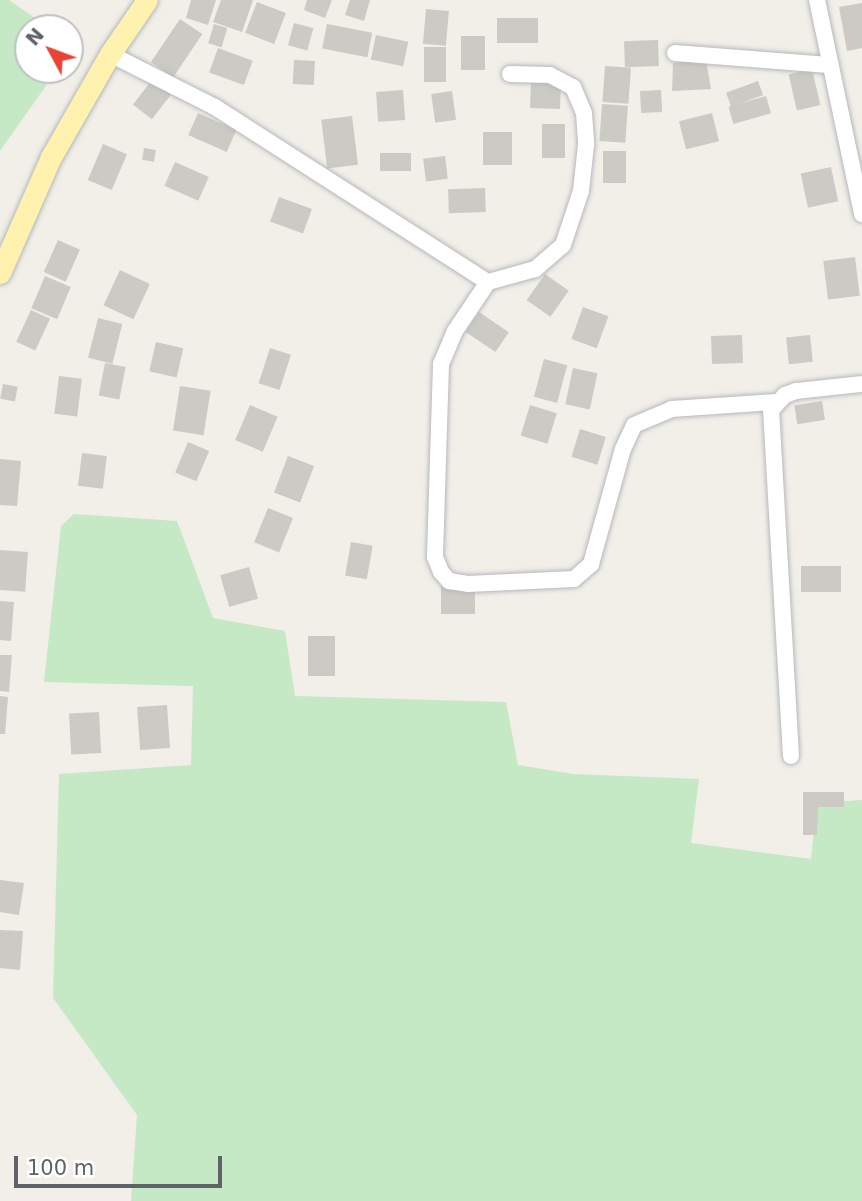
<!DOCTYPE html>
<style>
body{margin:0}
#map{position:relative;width:862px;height:1201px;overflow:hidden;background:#f1efe8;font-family:"DejaVu Sans",sans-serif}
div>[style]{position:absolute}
.green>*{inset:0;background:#c5e8c5}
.building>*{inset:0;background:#cccac5;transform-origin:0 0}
.roads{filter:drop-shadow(0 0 2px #b5b8bc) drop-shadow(0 0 2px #b5b8bc)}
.minor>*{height:16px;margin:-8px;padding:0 8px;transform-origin:8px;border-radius:8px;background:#fff}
.major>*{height:21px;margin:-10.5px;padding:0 10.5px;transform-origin:10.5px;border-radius:10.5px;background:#fff2af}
span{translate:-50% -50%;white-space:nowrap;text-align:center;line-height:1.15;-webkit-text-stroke:7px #fff;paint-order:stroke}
.north{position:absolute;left:14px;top:14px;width:70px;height:70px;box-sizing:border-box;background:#fff;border:2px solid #bfc1c3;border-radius:50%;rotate:311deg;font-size:19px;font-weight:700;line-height:28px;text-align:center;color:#5f6368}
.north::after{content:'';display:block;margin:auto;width:24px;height:32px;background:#ea4335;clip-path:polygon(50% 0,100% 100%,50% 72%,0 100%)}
.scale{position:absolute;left:14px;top:1156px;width:208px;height:32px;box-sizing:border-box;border:4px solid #5f6368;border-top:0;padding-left:9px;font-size:21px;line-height:24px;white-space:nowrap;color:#5f6368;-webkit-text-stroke:5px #fff;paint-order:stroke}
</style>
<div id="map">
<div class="green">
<i style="clip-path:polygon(0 0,9px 0,49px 28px,28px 28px,28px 70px,57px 70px,0 151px)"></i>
<i style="clip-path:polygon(74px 514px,177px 521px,213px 618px,285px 631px,295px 696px,506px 702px,518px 765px,573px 774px,699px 779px,691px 843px,811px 859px,817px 803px,862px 800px,862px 1201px,131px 1201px,137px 1115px,53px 998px,59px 774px,191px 765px,193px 686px,44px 682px,61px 526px)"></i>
</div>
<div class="building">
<i style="clip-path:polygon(191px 0,216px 0,208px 25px,186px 18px)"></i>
<i style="clip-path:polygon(221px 0,253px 0,242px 32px,213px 22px)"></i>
<i style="clip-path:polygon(307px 0,332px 0,325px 18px,304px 10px)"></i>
<i style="clip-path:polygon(350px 0,370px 0,364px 21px,345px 15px)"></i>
<i style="left:257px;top:2px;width:31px;height:33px;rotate:21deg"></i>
<i style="clip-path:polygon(862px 3px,862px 48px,847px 51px,839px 7px)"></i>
<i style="left:426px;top:9px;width:23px;height:35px;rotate:5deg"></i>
<i style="left:497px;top:18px;width:41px;height:25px"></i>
<i style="left:180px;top:19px;width:27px;height:52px;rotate:34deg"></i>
<i style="left:294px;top:23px;width:20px;height:23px;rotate:15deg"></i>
<i style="left:214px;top:24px;width:14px;height:20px;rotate:17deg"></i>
<i style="left:327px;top:24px;width:46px;height:25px;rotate:11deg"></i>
<i style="left:376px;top:35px;width:33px;height:25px;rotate:12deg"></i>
<i style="left:461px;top:36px;width:24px;height:34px"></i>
<i style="left:658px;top:40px;width:26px;height:34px;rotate:88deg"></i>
<i style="left:424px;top:47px;width:22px;height:35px"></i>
<i style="left:218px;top:48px;width:37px;height:26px;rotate:20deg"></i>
<i style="left:294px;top:60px;width:21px;height:24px;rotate:3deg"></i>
<i style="clip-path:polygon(706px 60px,711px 89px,672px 91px,673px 63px)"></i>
<i style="left:605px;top:66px;width:26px;height:36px;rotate:4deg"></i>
<i style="left:812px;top:69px;width:37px;height:24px;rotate:77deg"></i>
<i style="left:152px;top:80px;width:24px;height:31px;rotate:38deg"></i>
<i style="left:531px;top:80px;width:30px;height:28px;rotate:2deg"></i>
<i style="left:758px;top:81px;width:15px;height:34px;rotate:70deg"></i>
<i style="left:403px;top:90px;width:30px;height:27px;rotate:86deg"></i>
<i style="left:661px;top:90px;width:22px;height:21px;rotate:87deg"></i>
<i style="left:452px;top:91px;width:29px;height:21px;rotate:82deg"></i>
<i style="left:766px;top:96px;width:18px;height:39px;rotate:74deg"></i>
<i style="left:602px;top:104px;width:26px;height:37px;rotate:4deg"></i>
<i style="left:198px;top:113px;width:42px;height:24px;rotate:24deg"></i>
<i style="left:712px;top:113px;width:29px;height:34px;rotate:76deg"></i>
<i style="left:352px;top:116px;width:49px;height:31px;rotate:83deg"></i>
<i style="left:542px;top:124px;width:23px;height:34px"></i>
<i style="left:483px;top:132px;width:29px;height:33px"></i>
<i style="left:103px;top:144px;width:26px;height:39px;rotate:23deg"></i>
<i style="left:144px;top:148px;width:12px;height:12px;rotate:9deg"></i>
<i style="left:603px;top:151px;width:23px;height:32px"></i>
<i style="left:380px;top:153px;width:31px;height:18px"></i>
<i style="left:445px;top:156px;width:23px;height:22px;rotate:83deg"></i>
<i style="left:175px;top:162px;width:37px;height:26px;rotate:24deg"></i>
<i style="left:831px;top:167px;width:35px;height:31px;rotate:78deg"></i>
<i style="left:485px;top:188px;width:24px;height:37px;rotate:88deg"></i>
<i style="left:279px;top:197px;width:35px;height:26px;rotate:20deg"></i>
<i style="left:58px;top:240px;width:24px;height:35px;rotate:24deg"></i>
<i style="left:855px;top:257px;width:39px;height:32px;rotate:83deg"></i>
<i style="left:120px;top:270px;width:33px;height:39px;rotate:25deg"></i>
<i style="left:545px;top:274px;width:29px;height:32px;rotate:35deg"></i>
<i style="left:45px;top:276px;width:28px;height:35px;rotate:23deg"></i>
<i style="left:583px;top:307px;width:27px;height:34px;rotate:20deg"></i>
<i style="left:31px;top:310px;width:21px;height:35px;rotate:25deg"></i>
<i style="left:479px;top:312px;width:36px;height:24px;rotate:34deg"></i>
<i style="left:98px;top:318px;width:25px;height:41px;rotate:14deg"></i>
<i style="left:742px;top:335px;width:28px;height:31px;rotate:88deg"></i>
<i style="left:810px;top:335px;width:27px;height:24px;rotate:84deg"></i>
<i style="left:156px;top:342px;width:28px;height:30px;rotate:13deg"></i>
<i style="left:270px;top:348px;width:22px;height:37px;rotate:18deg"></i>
<i style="left:544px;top:359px;width:24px;height:39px;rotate:15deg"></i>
<i style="left:105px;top:363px;width:21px;height:33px;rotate:11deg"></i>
<i style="left:573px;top:368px;width:25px;height:37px;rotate:12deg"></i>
<i style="left:59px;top:376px;width:23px;height:38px;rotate:7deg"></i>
<i style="left:3px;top:384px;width:15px;height:15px;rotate:11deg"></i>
<i style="left:180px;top:386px;width:31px;height:45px;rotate:9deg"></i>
<i style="left:822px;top:401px;width:19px;height:28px;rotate:81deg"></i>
<i style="left:250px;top:405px;width:30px;height:38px;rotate:23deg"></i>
<i style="left:530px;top:405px;width:28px;height:32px;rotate:17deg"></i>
<i style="left:580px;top:429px;width:27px;height:29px;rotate:17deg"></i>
<i style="left:188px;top:442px;width:23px;height:33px;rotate:23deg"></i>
<i style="left:82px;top:453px;width:25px;height:33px;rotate:7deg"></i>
<i style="left:288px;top:456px;width:28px;height:39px;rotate:21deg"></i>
<i style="clip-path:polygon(0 459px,21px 461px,17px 506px,0 505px)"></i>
<i style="left:268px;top:508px;width:27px;height:37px;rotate:22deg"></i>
<i style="left:351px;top:542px;width:22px;height:34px;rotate:10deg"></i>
<i style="left:0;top:550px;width:28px;height:40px;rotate:4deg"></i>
<i style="left:801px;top:566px;width:40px;height:26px"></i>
<i style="left:249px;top:567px;width:33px;height:30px;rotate:74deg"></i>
<i style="left:475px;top:586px;width:28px;height:34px;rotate:90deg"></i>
<i style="clip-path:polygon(0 601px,14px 602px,11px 641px,0 640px)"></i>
<i style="left:308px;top:636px;width:27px;height:40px"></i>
<i style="clip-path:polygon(0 655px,12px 655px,9px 692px,0 691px)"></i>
<i style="clip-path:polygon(0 696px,8px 697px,5px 734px,0 734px)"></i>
<i style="left:167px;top:705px;width:43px;height:30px;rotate:86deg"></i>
<i style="left:99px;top:712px;width:41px;height:30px;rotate:87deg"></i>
<i style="clip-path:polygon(803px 792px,844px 792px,844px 807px,818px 807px,817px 835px,803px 835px)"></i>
<i style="clip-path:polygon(0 880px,24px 883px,19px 915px,0 912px)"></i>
<i style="clip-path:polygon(0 930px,23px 931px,20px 970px,0 968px)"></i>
</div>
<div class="roads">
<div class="minor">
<i style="left:817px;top:0;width:219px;rotate:78.1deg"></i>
<i style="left:675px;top:53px;width:154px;rotate:4.5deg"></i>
<i style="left:110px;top:54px;width:118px;rotate:26.8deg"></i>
<i style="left:215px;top:107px;width:324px;rotate:32.7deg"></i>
<i style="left:510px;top:74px;width:40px;rotate:1.4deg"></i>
<i style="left:550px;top:75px;width:26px;rotate:28deg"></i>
<i style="left:573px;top:87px;width:28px;rotate:67deg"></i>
<i style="left:584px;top:113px;width:32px;rotate:86deg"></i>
<i style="left:586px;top:145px;width:46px;rotate:96.2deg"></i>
<i style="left:581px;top:191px;width:57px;rotate:108.4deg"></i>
<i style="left:563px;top:245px;width:37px;rotate:139deg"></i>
<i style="left:535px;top:269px;width:49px;rotate:164.5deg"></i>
<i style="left:488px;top:282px;width:59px;rotate:124deg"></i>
<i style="left:455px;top:331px;width:36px;rotate:113deg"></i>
<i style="left:441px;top:364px;width:193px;rotate:91.8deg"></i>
<i style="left:435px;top:557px;width:16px;rotate:68deg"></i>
<i style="left:441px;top:572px;width:12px;rotate:48deg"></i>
<i style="left:449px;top:581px;width:19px;rotate:9deg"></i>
<i style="left:468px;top:584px;width:106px;rotate:-2.7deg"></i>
<i style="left:574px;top:579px;width:23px;rotate:-41deg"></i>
<i style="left:591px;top:564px;width:119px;rotate:-74.5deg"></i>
<i style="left:623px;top:449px;width:26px;rotate:-65deg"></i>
<i style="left:634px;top:425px;width:41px;rotate:-22.8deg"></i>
<i style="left:672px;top:409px;width:104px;rotate:-3.9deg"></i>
<i style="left:791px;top:756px;width:347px;rotate:-93.3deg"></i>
<i style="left:771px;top:410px;width:21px;rotate:-47deg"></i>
<i style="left:785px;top:395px;width:12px;rotate:-20deg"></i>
<i style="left:796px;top:391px;width:66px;rotate:-6.1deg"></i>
</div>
<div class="major">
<i style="left:0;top:273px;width:127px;rotate:-66.3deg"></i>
<i style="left:51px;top:157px;width:119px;rotate:-60.2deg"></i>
<i style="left:110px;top:54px;width:65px;rotate:-55.6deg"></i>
</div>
</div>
<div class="north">N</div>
<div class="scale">100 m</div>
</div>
